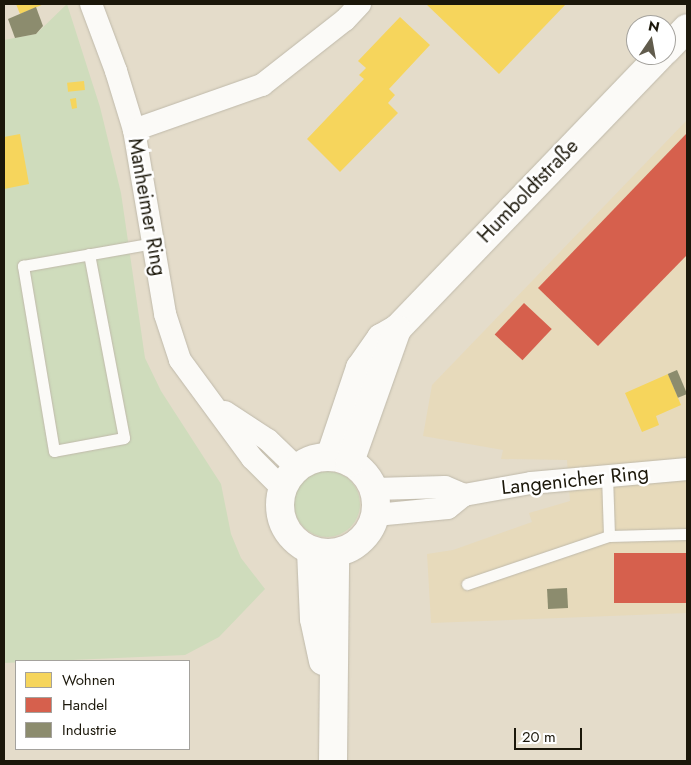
<!DOCTYPE html>
<meta charset="utf-8">
<style>
body{margin:0}
#map{position:relative;width:691px;height:765px;overflow:hidden;background:#e4dcca;font-family:Jost,sans-serif}
div>[style]{position:absolute}
.built>*{inset:0;background:#e7dabb}
.green>*{inset:0;background:#cfdcbc}
.round{border-radius:50%}
.homes>*{inset:0;background:#f6d55c;transform-origin:0 0}
.shops>*{inset:0;background:#d6604d;transform-origin:0 0}
.industry>*{inset:0;background:#8c8c6e;transform-origin:0 0}
.roads{filter:drop-shadow(0 0 1px #bfb9aa) drop-shadow(0 0 1px #bfb9aa)}
.lane>*{height:11px;margin:-5.5px;padding:0 5.5px;transform-origin:5.5px;border-radius:5.5px;background:#fbfaf7}
.street>*{height:22px;margin:-11px;padding:0 11px;transform-origin:11px;border-radius:11px;background:#fbfaf7}
.secondary>*{height:28px;margin:-14px;padding:0 14px;transform-origin:14px;border-radius:14px;background:#fbfaf7}
.secondary>.ring{margin:-14px;padding:0;box-sizing:content-box;background:none;border:28px solid #fbfaf7;border-radius:50%}
span{translate:-50% -50%;white-space:nowrap;text-align:center;line-height:1.15;-webkit-text-stroke:5px #fff;paint-order:stroke}
.street-label{font-size:20px;color:#1b170a}
.frame{position:absolute;inset:0;border:5px solid #1b170a;pointer-events:none}
.legend{position:absolute;left:15px;top:660px;width:175px;height:90px;box-sizing:border-box;background:#fff;border:1px solid #a4a29d;margin:0;padding:6px 9px;list-style:none;font-size:15px;color:#1b170a}
.legend li{display:flex;align-items:center;gap:10px;height:25px}
.legend b{width:25px;border:1px solid #a4a29d}
.north{position:absolute;left:626px;top:15px;width:50px;height:50px;box-sizing:border-box;background:#fff;border:1px solid #a4a29d;border-radius:50%;rotate:12deg;font-size:14px;font-weight:700;line-height:20px;text-align:center;color:#1b170a}
.north::after{content:'';display:block;margin:auto;width:18px;height:22px;background:#615c4d;clip-path:polygon(50% 0,100% 100%,50% 72%,0 100%)}
.scale{position:absolute;left:514px;top:728px;width:68px;height:22px;box-sizing:border-box;border:2px solid #1b170a;border-top:0;padding-left:6px;font-size:15px;line-height:18px;white-space:nowrap;color:#1b170a;-webkit-text-stroke:4px #fff;paint-order:stroke}
</style>
<div id="map">
<div class="built">
<i style="clip-path:polygon(687px 120px,687px 613px,431px 623px,427px 554px,453px 550px,532px 522px,529px 513px,570px 501px,567px 460px,501px 459px,503px 450px,423px 436px,432px 385px)"></i>
</div>
<div class="green">
<i style="clip-path:polygon(67px 4px,100px 107px,121px 193px,145px 358px,161px 391px,221px 484px,231px 534px,241px 558px,265px 589px,219px 637px,185px 655px,4px 663px,4px 40px,36px 34px)"></i>
<i class="round" style="left:294px;top:471px;width:66px;height:66px"></i>
</div>
<div class="homes">
<i style="clip-path:polygon(16px 4px,44px 4px,20px 14px)"></i>
<i style="clip-path:polygon(426px 4px,566px 4px,499px 74px)"></i>
<i style="clip-path:polygon(400px 17px,430px 45px,389px 89px,395px 95px,388px 103px,398px 113px,340px 172px,307px 139px,364px 79px,359px 75px,366px 68px,358px 61px)"></i>
<i style="left:84px;top:81px;width:9px;height:17px;rotate:84deg"></i>
<i style="clip-path:polygon(76px 98px,77px 108px,72px 109px,70px 99px)"></i>
<i style="clip-path:polygon(20px 134px,29px 184px,4px 189px,4px 137px)"></i>
<i style="clip-path:polygon(668px 374px,681px 405px,656px 416px,659px 425px,642px 432px,625px 393px)"></i>
</div>
<div class="shops">
<i style="clip-path:polygon(687px 133px,687px 255px,598px 346px,538px 288px)"></i>
<i style="left:524px;top:303px;width:38px;height:43px;rotate:43deg"></i>
<i style="left:687px;top:553px;width:50px;height:73px;rotate:90deg"></i>
</div>
<div class="industry">
<i style="clip-path:polygon(36px 7px,43px 26px,36px 34px,15px 38px,8px 19px)"></i>
<i style="left:677px;top:370px;width:26px;height:10px;rotate:67deg"></i>
<i style="left:567px;top:588px;width:20px;height:20px;rotate:87deg"></i>
</div>
<div class="roads">
<div class="lane">
<i style="left:89px;top:254px;width:187px;rotate:79.2deg"></i>
<i style="left:124px;top:438px;width:71px;rotate:169.5deg"></i>
<i style="left:54px;top:451px;width:188px;rotate:-99.5deg"></i>
<i style="left:23px;top:266px;width:132px;rotate:-10deg"></i>
<i style="left:607px;top:475px;width:61px;rotate:88.1deg"></i>
<i style="left:609px;top:536px;width:78px;rotate:-1.5deg"></i>
<i style="left:467px;top:584px;width:150px;rotate:-18.7deg"></i>
</div>
<div class="street">
<i style="left:91px;top:4px;width:72px;rotate:69.5deg"></i>
<i style="left:116px;top:71px;width:62px;rotate:73deg"></i>
<i style="left:134px;top:130px;width:187px;rotate:80.4deg"></i>
<i style="left:165px;top:314px;width:48px;rotate:71.9deg"></i>
<i style="left:180px;top:360px;width:122px;rotate:53.7deg"></i>
<i style="left:252px;top:458px;width:42px;rotate:45deg"></i>
<i style="left:134px;top:130px;width:136px;rotate:-19.4deg"></i>
<i style="left:262px;top:85px;width:105px;rotate:-38.1deg"></i>
<i style="left:345px;top:20px;width:22px;rotate:-47deg"></i>
<i style="left:225px;top:412px;width:51px;rotate:33.1deg"></i>
<i style="left:268px;top:440px;width:40px;rotate:44deg"></i>
<i style="left:374px;top:489px;width:71px;rotate:-1.6deg"></i>
<i style="left:445px;top:487px;width:21px;rotate:23deg"></i>
<i style="left:376px;top:515px;width:72px;rotate:-5.6deg"></i>
<i style="left:448px;top:508px;width:21px;rotate:-39deg"></i>
<i style="left:464px;top:495px;width:68px;rotate:-10.2deg"></i>
<i style="left:531px;top:483px;width:157px;rotate:-5.1deg"></i>
</div>
<div class="secondary">
<i style="left:666px;top:50px;width:30px;rotate:-46deg"></i>
<i class="ring" style="left:280px;top:457px;width:68px;height:68px"></i>
<i style="left:330px;top:457px;width:94px;rotate:-71.4deg"></i>
<i style="left:360px;top:368px;width:37px;rotate:-55deg"></i>
<i style="left:381px;top:338px;width:20px;rotate:-30deg"></i>
<i style="left:398px;top:328px;width:379px;rotate:-46.1deg"></i>
<i style="left:350px;top:462px;width:141px;rotate:-70.5deg"></i>
<i style="left:311px;top:551px;width:68px;rotate:87.5deg"></i>
<i style="left:314px;top:619px;width:43px;rotate:77.9deg"></i>
<i style="left:333px;top:761px;width:207px;rotate:-89.4deg"></i>
</div>
</div>
<div class="street-label">
<span style="left:528px;top:191px;rotate:-46deg">Humboldtstraße</span>
<span style="left:147px;top:207px;rotate:80deg">Manheimer Ring</span>
<span style="left:575px;top:480px;rotate:-6deg">Langenicher Ring</span>
</div>
<div class="frame"></div>
<ul class="legend">
<li><b style="height:14px;background:#f6d55c"></b>Wohnen</li>
<li><b style="height:14px;background:#d6604d"></b>Handel</li>
<li><b style="height:14px;background:#8c8c6e"></b>Industrie</li>
</ul>
<div class="north">N</div>
<div class="scale">20 m</div>
</div>
